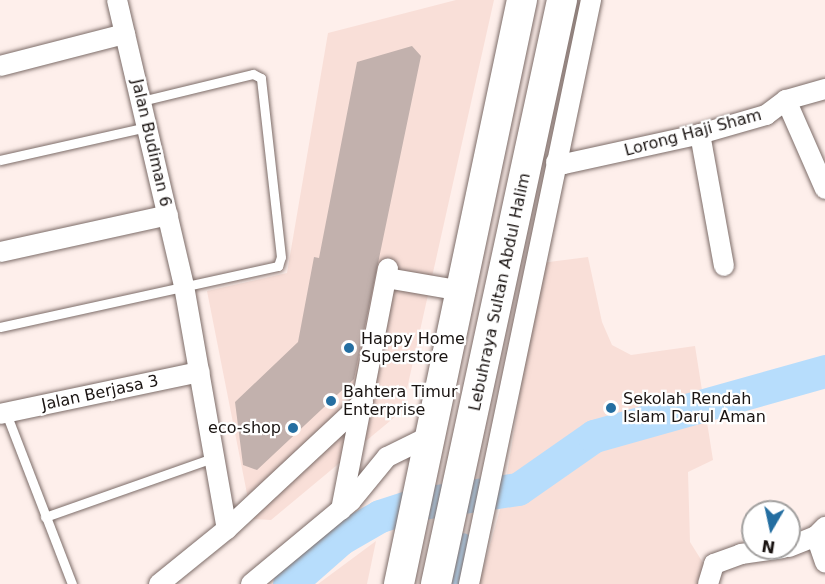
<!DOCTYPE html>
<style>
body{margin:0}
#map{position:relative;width:825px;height:584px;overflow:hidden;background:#feefeb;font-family:"DejaVu Sans",sans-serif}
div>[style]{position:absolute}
.built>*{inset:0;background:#f9dfd8}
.canal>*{height:20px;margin:-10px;padding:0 10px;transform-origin:10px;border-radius:10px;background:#b7ddfc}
.river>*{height:33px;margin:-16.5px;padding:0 16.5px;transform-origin:16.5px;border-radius:16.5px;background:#b7ddfc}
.building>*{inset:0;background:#c2b1ad}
.roads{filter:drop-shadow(0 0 2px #7c6c68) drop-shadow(0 0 2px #7c6c68)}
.service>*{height:9px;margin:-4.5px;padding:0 4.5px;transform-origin:4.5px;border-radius:4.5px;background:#fff}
.minor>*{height:20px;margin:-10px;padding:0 10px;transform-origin:10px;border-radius:10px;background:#fff}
.primary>*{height:30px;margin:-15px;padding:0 15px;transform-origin:15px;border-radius:15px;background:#fff}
.dots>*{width:16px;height:16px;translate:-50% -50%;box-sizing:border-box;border:3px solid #fff;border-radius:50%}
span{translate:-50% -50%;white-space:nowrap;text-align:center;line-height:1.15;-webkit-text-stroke:4.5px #fff;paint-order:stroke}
.street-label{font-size:16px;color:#1a1412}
.poi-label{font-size:16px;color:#1a1412}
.left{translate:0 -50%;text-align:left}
.right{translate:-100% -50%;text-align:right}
.north{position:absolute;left:741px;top:500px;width:60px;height:60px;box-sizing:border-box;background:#fff;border:2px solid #a3a1a0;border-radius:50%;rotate:189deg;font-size:16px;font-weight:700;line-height:24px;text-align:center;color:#1a1412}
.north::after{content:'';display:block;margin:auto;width:21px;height:27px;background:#246ea1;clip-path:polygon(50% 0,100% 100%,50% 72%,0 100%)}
</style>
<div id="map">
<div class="built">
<i style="clip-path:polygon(456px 0,494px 0,402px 411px,271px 520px,252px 519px,207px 291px,287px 273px,328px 33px)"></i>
<i style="clip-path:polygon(588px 257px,602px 322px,612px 345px,631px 355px,695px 346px,713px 460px,688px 472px,690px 542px,705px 566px,700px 584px,479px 584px,503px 499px,541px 263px)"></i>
<i style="clip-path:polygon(376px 541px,367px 584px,318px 584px)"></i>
</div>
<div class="canal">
<i style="left:453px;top:584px;width:42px;rotate:-76.3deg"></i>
</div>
<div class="river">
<i style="left:289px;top:584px;width:68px;rotate:-41.4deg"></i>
<i style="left:340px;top:539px;width:46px;rotate:-29.9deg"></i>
<i style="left:380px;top:516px;width:38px;rotate:-18deg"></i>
<i style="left:416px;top:504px;width:103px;rotate:-8.4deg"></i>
<i style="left:518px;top:489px;width:93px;rotate:-34.9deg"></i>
<i style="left:594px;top:436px;width:240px;rotate:-15.7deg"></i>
</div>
<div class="building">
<i style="clip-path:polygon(412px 46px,421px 56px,354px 379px,257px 470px,243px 465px,235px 402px,298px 342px,314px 257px,319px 258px,357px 62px)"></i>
</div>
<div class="roads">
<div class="service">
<i style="left:0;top:160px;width:151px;rotate:-12.7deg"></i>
<i style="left:0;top:327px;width:285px;rotate:-12.4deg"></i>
<i style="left:278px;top:266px;width:9px;rotate:-72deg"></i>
<i style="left:281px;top:257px;width:180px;rotate:-96.4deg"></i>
<i style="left:261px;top:78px;width:9px;rotate:-153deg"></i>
<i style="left:253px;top:74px;width:115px;rotate:166.4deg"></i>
<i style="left:6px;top:413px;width:183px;rotate:68.9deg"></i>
<i style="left:45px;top:517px;width:180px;rotate:-19.4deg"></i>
</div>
<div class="minor">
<i style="left:117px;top:0;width:294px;rotate:76.8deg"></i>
<i style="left:184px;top:286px;width:247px;rotate:80deg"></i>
<i style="left:0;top:66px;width:129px;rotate:-14.4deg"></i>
<i style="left:786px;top:100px;width:97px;rotate:66.3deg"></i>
<i style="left:700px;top:134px;width:134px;rotate:79.7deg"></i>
<i style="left:556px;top:162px;width:8px;rotate:14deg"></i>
<i style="left:564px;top:164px;width:139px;rotate:-12.4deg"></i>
<i style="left:700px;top:134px;width:69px;rotate:-16.1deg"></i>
<i style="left:766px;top:115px;width:25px;rotate:-37deg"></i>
<i style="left:786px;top:100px;width:41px;rotate:-15.8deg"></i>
<i style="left:0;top:252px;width:172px;rotate:-12.4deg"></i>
<i style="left:387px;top:278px;width:76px;rotate:9.8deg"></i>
<i style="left:0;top:414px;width:204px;rotate:-11.9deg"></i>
<i style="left:341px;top:510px;width:246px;rotate:-79deg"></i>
<i style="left:816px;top:536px;width:28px;rotate:71deg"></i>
<i style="left:789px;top:547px;width:29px;rotate:-22deg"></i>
<i style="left:816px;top:536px;width:13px;rotate:-45deg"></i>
<i style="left:159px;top:584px;width:87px;rotate:-39deg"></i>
<i style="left:227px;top:529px;width:186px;rotate:-43deg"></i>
<i style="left:251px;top:584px;width:130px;rotate:-39.7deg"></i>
<i style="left:351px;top:501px;width:57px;rotate:-50.7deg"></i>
<i style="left:387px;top:457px;width:50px;rotate:-26.1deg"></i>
<i style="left:469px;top:584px;width:597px;rotate:-78.2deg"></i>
<i style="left:708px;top:584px;width:21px;rotate:-73deg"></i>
<i style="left:714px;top:564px;width:29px;rotate:-20deg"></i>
<i style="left:741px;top:554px;width:42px;rotate:-8.1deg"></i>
</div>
<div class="primary">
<i style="left:399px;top:584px;width:597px;rotate:-78.11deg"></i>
<i style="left:436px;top:584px;width:597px;rotate:-77.82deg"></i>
</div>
</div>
<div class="dots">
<i style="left:349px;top:348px;background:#246ea1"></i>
<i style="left:331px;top:401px;background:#246ea1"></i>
<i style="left:611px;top:408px;background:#246ea1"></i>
<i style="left:293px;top:428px;background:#246ea1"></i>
</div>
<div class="street-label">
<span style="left:693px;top:133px;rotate:-15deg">Lorong Haji Sham</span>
<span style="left:151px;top:143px;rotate:77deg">Jalan Budiman 6</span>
<span style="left:500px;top:292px;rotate:-78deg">Lebuhraya Sultan Abdul Halim</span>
<span style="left:100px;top:393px;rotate:-12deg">Jalan Berjasa 3</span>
</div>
<div class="poi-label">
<span class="left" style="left:361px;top:348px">Happy Home<br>Superstore</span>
<span class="left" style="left:343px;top:401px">Bahtera Timur<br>Enterprise</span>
<span class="left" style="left:623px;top:408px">Sekolah Rendah<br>Islam Darul Aman</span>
<span class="right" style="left:281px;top:428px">eco-shop</span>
</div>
<div class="north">N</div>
</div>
